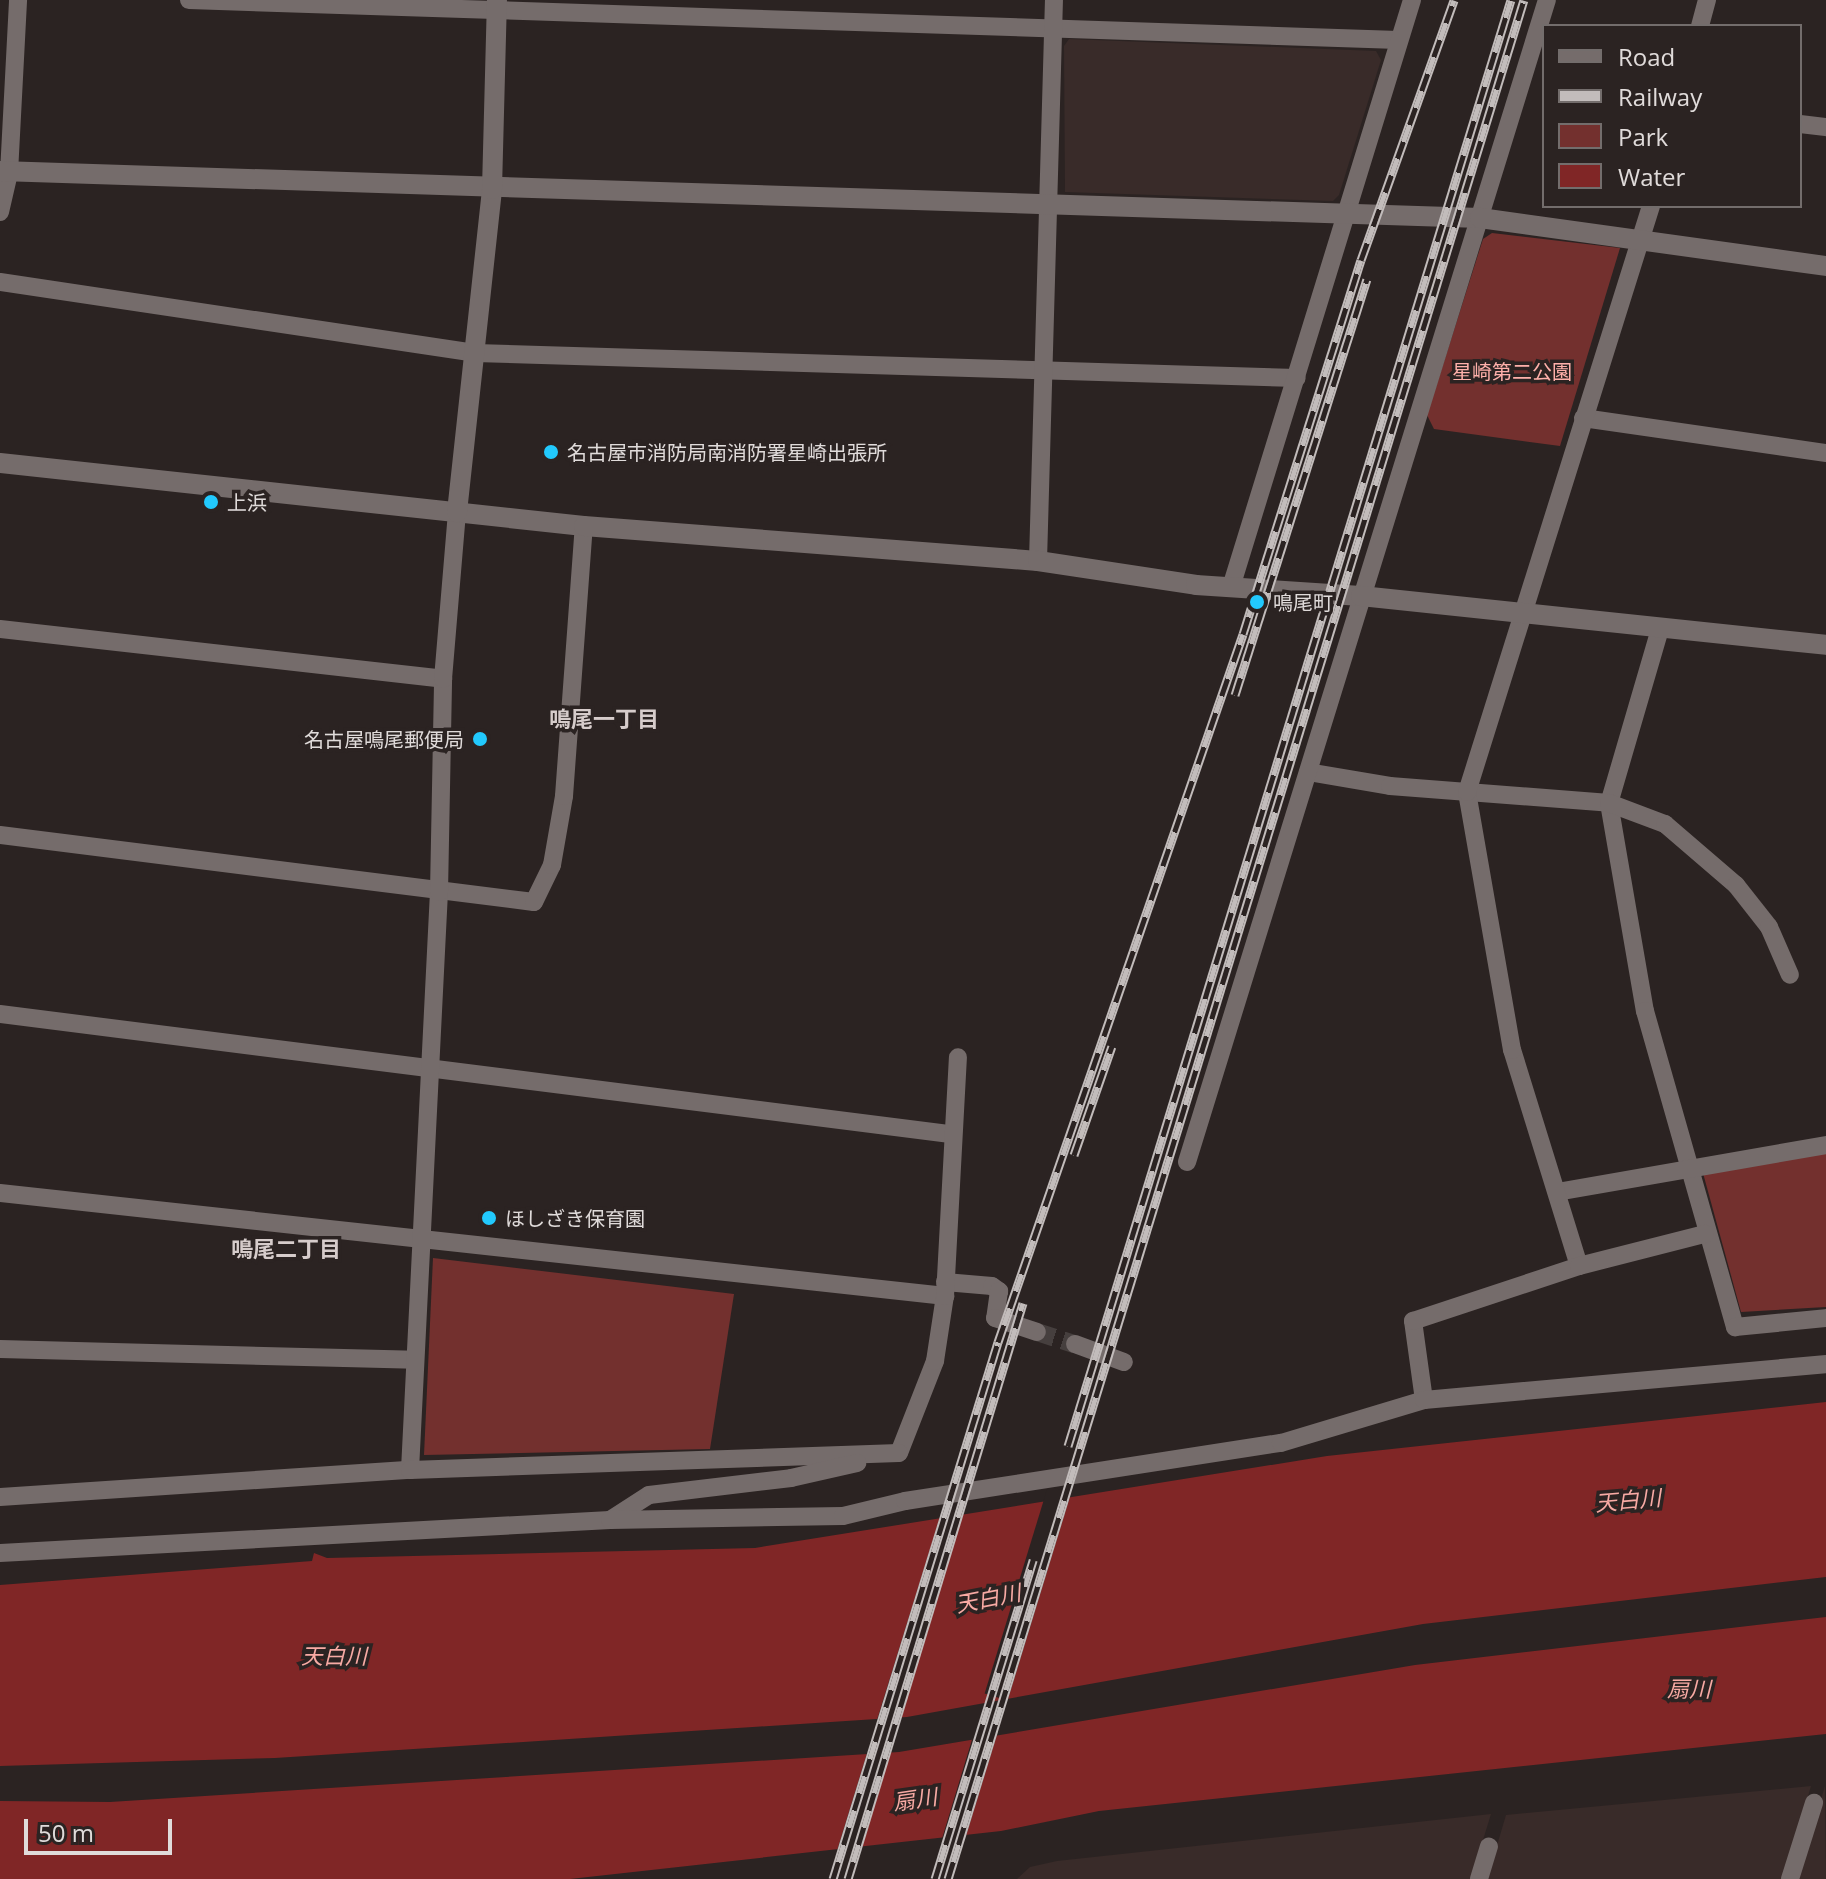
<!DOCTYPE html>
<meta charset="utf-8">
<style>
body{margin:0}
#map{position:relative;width:1826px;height:1879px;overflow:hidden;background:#2b2322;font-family:"Open Sans","Noto Sans JP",sans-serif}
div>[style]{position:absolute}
.built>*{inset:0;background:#392b29}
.green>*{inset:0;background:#73302e}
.water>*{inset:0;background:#802626}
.pier>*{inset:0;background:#2b2322;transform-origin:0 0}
.street-tunnel>*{height:18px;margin-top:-9px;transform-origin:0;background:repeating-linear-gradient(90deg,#463f3e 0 18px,transparent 0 27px)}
.street>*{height:18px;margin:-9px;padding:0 9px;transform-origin:9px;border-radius:9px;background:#756c6b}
.secondary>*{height:20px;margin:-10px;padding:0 10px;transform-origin:10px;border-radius:10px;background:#756c6b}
.rail>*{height:9px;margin-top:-4.5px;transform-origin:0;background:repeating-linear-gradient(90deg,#2b2322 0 18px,#c2bcbb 0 36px);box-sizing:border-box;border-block:2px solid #c2bcbb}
.dots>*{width:22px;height:22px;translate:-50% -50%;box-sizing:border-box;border:4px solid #2b2322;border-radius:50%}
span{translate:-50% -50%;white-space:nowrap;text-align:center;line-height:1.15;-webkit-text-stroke:7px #2b2322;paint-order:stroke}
.park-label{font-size:20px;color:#feb0aa}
.poi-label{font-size:20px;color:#e0dbda}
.left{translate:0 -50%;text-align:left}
.right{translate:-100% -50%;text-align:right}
.neighbourhood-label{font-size:22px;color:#d6cccb;font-weight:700}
.water-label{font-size:22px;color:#f8aaa4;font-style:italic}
.legend{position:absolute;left:1542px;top:24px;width:260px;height:184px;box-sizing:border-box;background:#2b2322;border:2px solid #736d6c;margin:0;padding:10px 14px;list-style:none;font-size:24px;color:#e0dbda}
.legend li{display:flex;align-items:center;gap:16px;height:40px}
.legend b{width:40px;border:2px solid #736d6c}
.scale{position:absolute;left:24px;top:1819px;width:148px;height:36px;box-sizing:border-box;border:4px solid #e0dbda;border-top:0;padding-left:10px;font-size:24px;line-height:28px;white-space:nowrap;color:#e0dbda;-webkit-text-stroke:6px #2b2322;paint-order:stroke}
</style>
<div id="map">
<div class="built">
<i style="clip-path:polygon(1069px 39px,1376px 51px,1381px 60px,1339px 195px,1333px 201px,1065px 192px,1064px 46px)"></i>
<i style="clip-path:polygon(1811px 1786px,1784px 1879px,1487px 1879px,1506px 1815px)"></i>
<i style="clip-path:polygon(1825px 1786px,1826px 1879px,1797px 1879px)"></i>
<i style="clip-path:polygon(1491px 1814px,1471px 1879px,1017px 1879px,1030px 1867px,1057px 1861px)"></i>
</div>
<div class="green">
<i style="clip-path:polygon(1492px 233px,1620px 248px,1560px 446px,1434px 429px,1427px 415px,1483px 239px)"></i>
<i style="clip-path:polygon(1826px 1151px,1826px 1307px,1741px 1312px,1703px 1173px)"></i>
<i style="clip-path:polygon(433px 1258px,734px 1294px,710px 1449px,424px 1455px)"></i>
</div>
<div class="water">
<i style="clip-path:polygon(1826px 1402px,1826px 1577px,1423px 1624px,907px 1717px,275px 1758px,0 1766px,0 1585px,312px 1561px,314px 1553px,327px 1558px,755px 1548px,1327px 1456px)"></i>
<i style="clip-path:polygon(1826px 1617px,1826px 1734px,1099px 1811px,1001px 1831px,570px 1879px,0 1879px,0 1801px,110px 1802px,899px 1752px,1415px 1665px)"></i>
</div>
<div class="pier">
<i style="left:1071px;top:1493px;width:217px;height:24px;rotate:107deg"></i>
<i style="clip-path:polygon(963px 1510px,900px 1722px,876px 1723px,941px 1514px)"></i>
<i style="clip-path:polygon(999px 1728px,965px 1839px,941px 1842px,974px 1733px)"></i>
<i style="clip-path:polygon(891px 1748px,861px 1851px,836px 1854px,868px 1750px)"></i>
</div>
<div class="street-tunnel">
<i style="left:1037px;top:1332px;width:40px;rotate:18deg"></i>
</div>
<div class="street">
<i style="left:189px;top:0;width:1210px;rotate:1.89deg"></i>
<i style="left:1700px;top:26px;width:27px;rotate:-75deg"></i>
<i style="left:1800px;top:124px;width:26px;rotate:7deg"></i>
<i style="left:0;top:212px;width:40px;rotate:-77deg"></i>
<i style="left:9px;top:173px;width:173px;rotate:-87deg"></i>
<i style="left:0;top:282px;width:480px;rotate:8.5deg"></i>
<i style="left:475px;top:353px;width:822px;rotate:1.74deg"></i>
<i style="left:1583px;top:418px;width:246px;rotate:8.2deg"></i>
<i style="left:1038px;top:561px;width:561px;rotate:-88.37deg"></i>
<i style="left:1232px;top:584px;width:611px;rotate:-72.87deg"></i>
<i style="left:0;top:629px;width:446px;rotate:6.4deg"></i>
<i style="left:1660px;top:629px;width:181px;rotate:106.3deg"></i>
<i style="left:1609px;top:803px;width:211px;rotate:80.2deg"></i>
<i style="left:1645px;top:1011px;width:329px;rotate:74.1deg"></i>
<i style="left:1735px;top:1327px;width:91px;rotate:-5.6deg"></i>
<i style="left:1308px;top:772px;width:83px;rotate:9.7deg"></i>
<i style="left:1390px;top:786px;width:220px;rotate:4.4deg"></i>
<i style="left:1609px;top:803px;width:60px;rotate:20.6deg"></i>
<i style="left:1665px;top:824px;width:94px;rotate:40.7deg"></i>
<i style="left:1736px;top:885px;width:53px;rotate:51.8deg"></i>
<i style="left:1769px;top:927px;width:52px;rotate:66.4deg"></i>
<i style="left:0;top:835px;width:538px;rotate:7.15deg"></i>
<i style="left:534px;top:902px;width:41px;rotate:-64.1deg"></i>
<i style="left:552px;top:865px;width:70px;rotate:-80.1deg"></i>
<i style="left:564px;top:796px;width:271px;rotate:-85.8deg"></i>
<i style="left:0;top:1014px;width:958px;rotate:7.2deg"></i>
<i style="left:1187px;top:1162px;width:1216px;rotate:-72.79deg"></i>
<i style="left:1557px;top:1192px;width:273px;rotate:-9.9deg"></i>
<i style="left:0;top:1193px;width:951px;rotate:6.22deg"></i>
<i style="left:1579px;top:1266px;width:226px;rotate:-107.2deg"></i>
<i style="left:1512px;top:1050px;width:262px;rotate:-99.9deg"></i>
<i style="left:1467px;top:792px;width:614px;rotate:-72.57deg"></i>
<i style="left:945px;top:1282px;width:47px;rotate:4.9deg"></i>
<i style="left:992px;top:1286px;width:9px;rotate:36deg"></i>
<i style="left:999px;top:1291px;width:27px;rotate:98deg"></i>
<i style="left:995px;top:1318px;width:44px;rotate:18.4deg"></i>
<i style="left:1075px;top:1344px;width:52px;rotate:20.2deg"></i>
<i style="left:0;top:1349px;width:414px;rotate:1.5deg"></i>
<i style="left:1424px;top:1400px;width:80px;rotate:-97.9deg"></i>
<i style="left:1413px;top:1321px;width:175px;rotate:-18.3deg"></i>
<i style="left:1579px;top:1266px;width:130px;rotate:-14.3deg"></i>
<i style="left:899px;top:1453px;width:99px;rotate:-68.6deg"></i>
<i style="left:935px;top:1361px;width:66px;rotate:-81.3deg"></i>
<i style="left:945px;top:1296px;width:239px;rotate:-86.9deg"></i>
<i style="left:410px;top:1470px;width:579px;rotate:-87.13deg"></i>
<i style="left:439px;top:892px;width:213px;rotate:-88.9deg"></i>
<i style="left:443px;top:679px;width:168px;rotate:-85.2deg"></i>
<i style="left:0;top:1497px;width:411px;rotate:-3.8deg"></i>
<i style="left:410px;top:1470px;width:489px;rotate:-2deg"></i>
<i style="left:610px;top:1520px;width:46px;rotate:-32.7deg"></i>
<i style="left:649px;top:1495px;width:143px;rotate:-6.8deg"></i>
<i style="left:791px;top:1478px;width:68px;rotate:-12.8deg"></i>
<i style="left:0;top:1553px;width:611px;rotate:-3.1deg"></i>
<i style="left:610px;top:1520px;width:233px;rotate:-1deg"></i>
<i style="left:843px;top:1516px;width:64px;rotate:-13.6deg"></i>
<i style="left:905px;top:1501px;width:380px;rotate:-8.8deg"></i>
<i style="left:1281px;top:1443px;width:149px;rotate:-16.7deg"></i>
<i style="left:1424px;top:1400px;width:404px;rotate:-5.1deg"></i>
<i style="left:1479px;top:1879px;width:34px;rotate:-73deg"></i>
<i style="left:1790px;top:1879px;width:80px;rotate:-72.5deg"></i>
</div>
<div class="secondary">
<i style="left:0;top:171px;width:1481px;rotate:1.82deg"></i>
<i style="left:1480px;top:218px;width:349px;rotate:7.9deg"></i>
<i style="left:0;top:463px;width:587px;rotate:6.16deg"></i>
<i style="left:584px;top:526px;width:455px;rotate:4.4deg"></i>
<i style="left:1038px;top:561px;width:160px;rotate:8.6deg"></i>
<i style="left:1196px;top:585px;width:165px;rotate:3.8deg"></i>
<i style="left:1361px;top:596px;width:468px;rotate:6deg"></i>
<i style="left:457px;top:512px;width:325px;rotate:-83.8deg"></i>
<i style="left:492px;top:189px;width:189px;rotate:-88.5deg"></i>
</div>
<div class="rail">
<i style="left:1235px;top:695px;width:436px;rotate:-72.4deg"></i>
<i style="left:1074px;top:1155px;width:115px;rotate:-70.8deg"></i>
<i style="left:1068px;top:1446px;width:1512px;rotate:-72.97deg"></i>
<i style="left:833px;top:1879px;width:562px;rotate:-72.92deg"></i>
<i style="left:998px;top:1342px;width:749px;rotate:-70.91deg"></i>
<i style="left:1243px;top:634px;width:392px;rotate:-72.5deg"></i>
<i style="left:1361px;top:260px;width:276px;rotate:-70.3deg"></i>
<i style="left:848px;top:1879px;width:602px;rotate:-73.1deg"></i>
<i style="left:935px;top:1879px;width:334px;rotate:-72.9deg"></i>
<i style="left:948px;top:1879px;width:1965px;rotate:-72.96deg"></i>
</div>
<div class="dots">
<i style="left:551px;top:452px;background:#22c9fd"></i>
<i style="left:211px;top:502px;background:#22c9fd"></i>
<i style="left:1257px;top:602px;background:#22c9fd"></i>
<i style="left:480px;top:739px;background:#22c9fd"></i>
<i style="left:489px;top:1218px;background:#22c9fd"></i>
</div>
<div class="park-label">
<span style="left:1512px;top:371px">星崎第二公園</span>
</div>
<div class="poi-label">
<span class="left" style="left:567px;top:452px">名古屋市消防局南消防署星崎出張所</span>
<span class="left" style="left:227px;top:502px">上浜</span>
<span class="left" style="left:1273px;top:602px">鳴尾町</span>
<span class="right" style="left:464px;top:739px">名古屋鳴尾郵便局</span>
<span class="left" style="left:505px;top:1218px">ほしざき保育園</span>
</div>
<div class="neighbourhood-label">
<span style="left:604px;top:719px">鳴尾一丁目</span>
<span style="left:286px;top:1249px">鳴尾二丁目</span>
</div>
<div class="water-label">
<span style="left:1628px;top:1500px;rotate:-5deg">天白川</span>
<span style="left:988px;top:1598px;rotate:-11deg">天白川</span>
<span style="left:334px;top:1656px">天白川</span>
<span style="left:1689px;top:1689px">扇川</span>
<span style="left:915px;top:1799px;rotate:-8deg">扇川</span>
</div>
<ul class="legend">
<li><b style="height:10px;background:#756c6b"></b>Road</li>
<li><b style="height:10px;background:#c2bcbb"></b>Railway</li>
<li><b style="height:22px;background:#73302e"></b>Park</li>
<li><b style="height:22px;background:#802626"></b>Water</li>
</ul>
<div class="scale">50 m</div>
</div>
